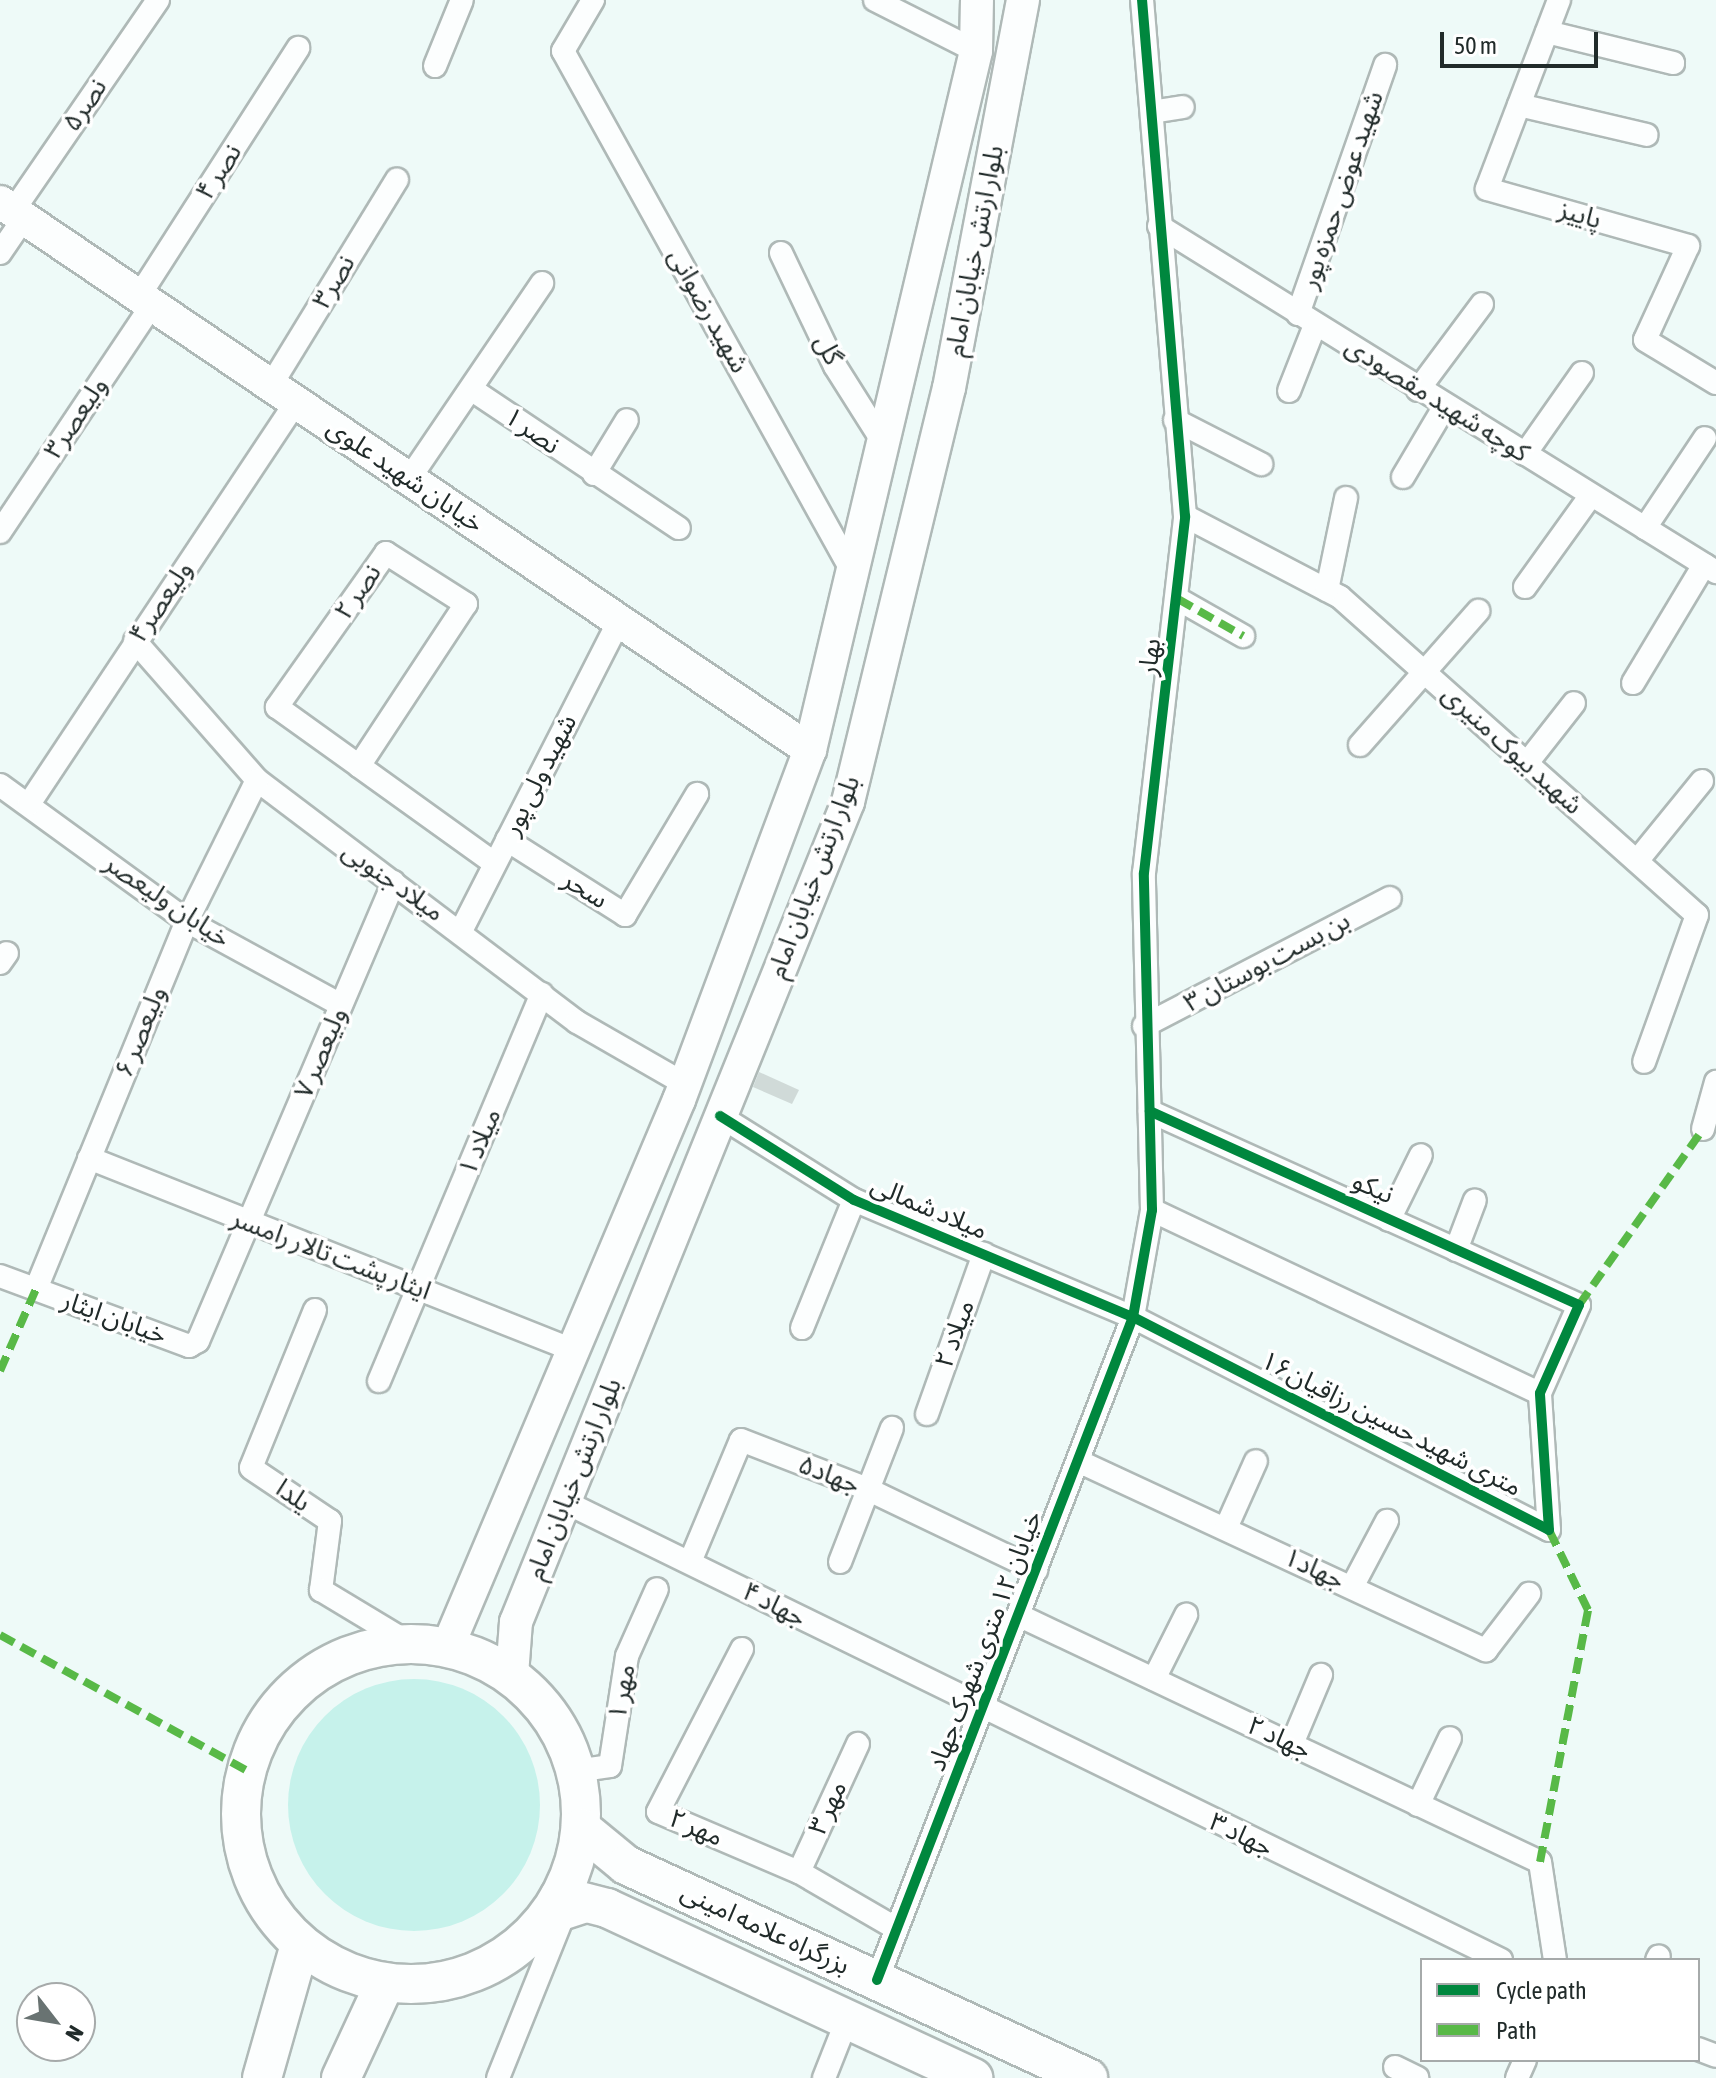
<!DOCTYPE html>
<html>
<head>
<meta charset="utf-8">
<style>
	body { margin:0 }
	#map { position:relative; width:1716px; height:2078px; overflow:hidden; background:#eefaf8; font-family:"Asap Condensed","Noto Sans Arabic",sans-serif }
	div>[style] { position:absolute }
	.green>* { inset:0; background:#c6f2eb }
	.round { border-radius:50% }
	.building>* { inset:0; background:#d0dad8 }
	.roads { filter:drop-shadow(2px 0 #afb9b7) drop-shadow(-2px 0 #afb9b7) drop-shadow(0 2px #afb9b7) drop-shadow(0 -2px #afb9b7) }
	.minor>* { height:22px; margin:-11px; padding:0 11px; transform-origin:11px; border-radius:11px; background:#fcfefe }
	.secondary>* { height:32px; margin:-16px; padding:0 16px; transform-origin:16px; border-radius:16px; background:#fcfefe }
	.trunk>* { height:38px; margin:-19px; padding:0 19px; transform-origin:19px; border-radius:19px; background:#fcfefe }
	.trunk>.ring { margin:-19px; padding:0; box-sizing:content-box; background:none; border:38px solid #fcfefe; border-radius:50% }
	.quiet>* { height:8px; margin-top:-4px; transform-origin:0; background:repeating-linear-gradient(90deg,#58b947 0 16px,transparent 0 24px) }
	.cycleway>* { height:10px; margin:-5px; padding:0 5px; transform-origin:5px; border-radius:5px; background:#00873e }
	span { translate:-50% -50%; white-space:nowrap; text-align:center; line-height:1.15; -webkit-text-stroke:7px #fff; paint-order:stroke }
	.street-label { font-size:26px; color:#212b2a }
	.legend { position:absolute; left:1420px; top:1958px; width:280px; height:104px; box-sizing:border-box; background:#fff; border:2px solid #a6aaaa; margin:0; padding:10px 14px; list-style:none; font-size:24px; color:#212b2a }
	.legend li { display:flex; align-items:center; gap:16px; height:40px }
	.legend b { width:40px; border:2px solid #a6aaaa }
	.north { position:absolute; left:16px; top:1982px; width:80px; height:80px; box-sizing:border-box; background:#fff; border:2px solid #a6aaaa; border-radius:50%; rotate:121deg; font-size:22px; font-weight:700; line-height:32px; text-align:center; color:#212b2a }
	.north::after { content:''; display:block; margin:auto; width:28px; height:36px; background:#697372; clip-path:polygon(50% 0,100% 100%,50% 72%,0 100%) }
	.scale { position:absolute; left:1440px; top:32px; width:158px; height:36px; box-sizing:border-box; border:4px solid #212b2a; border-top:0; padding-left:10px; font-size:24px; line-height:28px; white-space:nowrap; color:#212b2a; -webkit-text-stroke:6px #fff; paint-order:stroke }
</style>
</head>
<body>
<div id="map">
	<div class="green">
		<i class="round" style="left:288px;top:1679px;width:252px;height:252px"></i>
	</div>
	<div class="building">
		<i style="clip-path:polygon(759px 1072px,799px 1090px,792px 1104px,753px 1087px)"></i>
	</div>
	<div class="roads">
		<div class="minor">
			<i style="left:593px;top:0;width:59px;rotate:120.5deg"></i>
			<i style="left:563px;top:51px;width:595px;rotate:60.94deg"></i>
			<i style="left:875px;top:0;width:113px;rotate:26.8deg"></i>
			<i style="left:1559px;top:0;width:202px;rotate:110.9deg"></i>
			<i style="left:1487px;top:189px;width:209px;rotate:15.8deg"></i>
			<i style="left:1688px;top:246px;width:103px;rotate:114.6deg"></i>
			<i style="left:1645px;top:340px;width:83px;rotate:31.2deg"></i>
			<i style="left:1547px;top:32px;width:130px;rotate:13.8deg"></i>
			<i style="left:435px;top:66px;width:71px;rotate:-67.8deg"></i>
			<i style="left:1519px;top:105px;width:131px;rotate:13.2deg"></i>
			<i style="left:1152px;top:112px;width:31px;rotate:-9deg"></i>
			<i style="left:13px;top:211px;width:256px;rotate:-55.5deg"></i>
			<i style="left:1159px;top:226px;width:656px;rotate:31.85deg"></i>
			<i style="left:0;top:253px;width:42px;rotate:-55.6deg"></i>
			<i style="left:781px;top:253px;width:125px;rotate:64.5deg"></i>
			<i style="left:835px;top:366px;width:90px;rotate:57.7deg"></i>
			<i style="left:139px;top:296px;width:295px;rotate:-57.3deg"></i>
			<i style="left:1298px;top:314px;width:264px;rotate:-70.7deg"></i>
			<i style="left:271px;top:385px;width:241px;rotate:-58.5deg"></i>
			<i style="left:471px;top:389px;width:250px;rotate:33.8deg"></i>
			<i style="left:1418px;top:390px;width:107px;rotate:-53.3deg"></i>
			<i style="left:1289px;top:391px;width:71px;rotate:-68.5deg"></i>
			<i style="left:1175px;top:420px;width:97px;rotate:27.1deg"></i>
			<i style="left:1525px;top:454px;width:99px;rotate:-54.9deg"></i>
			<i style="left:594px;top:474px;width:63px;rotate:-58.6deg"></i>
			<i style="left:1403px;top:477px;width:82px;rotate:-59.4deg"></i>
			<i style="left:409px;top:479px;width:237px;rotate:-55.8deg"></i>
			<i style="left:1185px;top:516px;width:175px;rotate:27.6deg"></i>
			<i style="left:1340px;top:597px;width:478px;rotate:41.7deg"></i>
			<i style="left:1697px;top:915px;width:156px;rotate:109.8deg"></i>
			<i style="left:1645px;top:528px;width:108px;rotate:-56.3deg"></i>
			<i style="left:0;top:532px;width:273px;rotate:-56.2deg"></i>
			<i style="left:1525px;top:587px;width:113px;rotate:-54.3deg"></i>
			<i style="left:1327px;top:590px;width:94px;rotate:-78.3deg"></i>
			<i style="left:1178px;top:599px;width:75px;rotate:29.6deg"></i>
			<i style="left:135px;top:641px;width:185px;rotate:48.7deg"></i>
			<i style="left:257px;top:780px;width:401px;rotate:37.1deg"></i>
			<i style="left:577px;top:1022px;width:125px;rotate:29.9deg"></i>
			<i style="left:1633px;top:683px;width:138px;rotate:-59deg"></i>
			<i style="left:1360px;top:745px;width:179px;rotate:-48.6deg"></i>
			<i style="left:1527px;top:763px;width:76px;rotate:-51.9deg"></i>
			<i style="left:359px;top:766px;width:194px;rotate:-56.6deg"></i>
			<i style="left:466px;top:604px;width:95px;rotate:-147.5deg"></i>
			<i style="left:386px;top:553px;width:189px;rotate:125.3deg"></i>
			<i style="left:277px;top:707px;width:101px;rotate:35.7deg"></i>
			<i style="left:359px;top:766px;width:163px;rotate:35.7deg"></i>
			<i style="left:0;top:785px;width:231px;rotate:36deg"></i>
			<i style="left:187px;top:921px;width:175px;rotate:28.6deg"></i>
			<i style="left:29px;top:804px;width:483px;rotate:-56.4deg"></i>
			<i style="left:507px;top:840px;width:140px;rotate:32.4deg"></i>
			<i style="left:625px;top:915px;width:141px;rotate:-59.2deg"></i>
			<i style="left:1637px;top:861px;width:103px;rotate:-50.9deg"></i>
			<i style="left:462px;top:929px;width:346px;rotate:-63deg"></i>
			<i style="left:0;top:963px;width:12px;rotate:-55deg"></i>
			<i style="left:1144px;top:1026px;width:277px;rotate:-27.5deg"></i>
			<i style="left:720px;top:1116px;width:158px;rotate:32.1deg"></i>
			<i style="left:854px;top:1200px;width:303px;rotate:22.8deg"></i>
			<i style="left:1133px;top:1317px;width:467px;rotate:27.1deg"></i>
			<i style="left:1549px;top:1530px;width:137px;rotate:-93.8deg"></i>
			<i style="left:1540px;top:1393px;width:96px;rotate:-66.1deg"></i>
			<i style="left:1579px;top:1305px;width:471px;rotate:-155.7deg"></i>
			<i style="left:1703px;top:1129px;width:49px;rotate:-74.5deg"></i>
			<i style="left:89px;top:1158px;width:521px;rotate:21.64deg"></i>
			<i style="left:1152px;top:1210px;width:429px;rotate:25.3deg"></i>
			<i style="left:1389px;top:1220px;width:72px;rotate:-63.8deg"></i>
			<i style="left:1456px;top:1250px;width:53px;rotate:-69.2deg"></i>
			<i style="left:0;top:1276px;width:202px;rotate:20.3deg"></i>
			<i style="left:189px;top:1346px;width:10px;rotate:-29deg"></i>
			<i style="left:198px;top:1341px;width:499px;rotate:-66.9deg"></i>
			<i style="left:36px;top:1289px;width:398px;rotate:-67.7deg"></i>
			<i style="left:187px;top:921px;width:157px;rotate:-63.6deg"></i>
			<i style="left:315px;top:1310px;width:170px;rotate:112.1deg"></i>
			<i style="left:251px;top:1468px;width:95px;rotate:33.9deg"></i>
			<i style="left:330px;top:1521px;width:70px;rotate:97.4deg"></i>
			<i style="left:321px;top:1590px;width:106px;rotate:31.1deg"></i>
			<i style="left:802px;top:1328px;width:138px;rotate:-67.9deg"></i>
			<i style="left:379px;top:1381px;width:420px;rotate:-67.2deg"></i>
			<i style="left:927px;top:1414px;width:170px;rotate:-70.4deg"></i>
			<i style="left:1078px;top:1461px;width:450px;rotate:24.9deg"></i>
			<i style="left:1486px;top:1650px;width:71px;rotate:-52.5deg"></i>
			<i style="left:565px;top:1502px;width:1042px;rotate:26.07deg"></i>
			<i style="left:1226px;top:1528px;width:73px;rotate:-65.9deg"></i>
			<i style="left:690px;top:1562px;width:132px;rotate:-67.3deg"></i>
			<i style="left:741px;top:1440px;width:133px;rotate:21.2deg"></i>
			<i style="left:865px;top:1488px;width:190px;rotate:25.6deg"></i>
			<i style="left:840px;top:1562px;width:144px;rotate:-68.8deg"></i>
			<i style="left:1352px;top:1587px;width:75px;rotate:-62.1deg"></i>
			<i style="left:1018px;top:1615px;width:577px;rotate:25.32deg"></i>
			<i style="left:1540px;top:1862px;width:99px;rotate:81.3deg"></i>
			<i style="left:742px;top:1649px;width:183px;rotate:117.3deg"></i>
			<i style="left:658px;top:1812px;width:153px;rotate:23.1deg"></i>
			<i style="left:799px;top:1872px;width:113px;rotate:30.2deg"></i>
			<i style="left:1154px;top:1679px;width:72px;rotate:-63.4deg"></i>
			<i style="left:1292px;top:1744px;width:75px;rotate:-67.2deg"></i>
			<i style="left:575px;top:1771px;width:35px;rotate:-8deg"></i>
			<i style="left:610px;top:1766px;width:111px;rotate:-81.2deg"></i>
			<i style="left:627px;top:1656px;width:73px;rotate:-65.9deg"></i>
			<i style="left:1418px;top:1805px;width:74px;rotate:-64.5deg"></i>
			<i style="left:799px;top:1872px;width:141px;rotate:-65.3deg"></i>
			<i style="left:1657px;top:1960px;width:4px;rotate:-63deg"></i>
			<i style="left:877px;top:1980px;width:711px;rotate:-68.89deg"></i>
			<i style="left:1133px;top:1317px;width:109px;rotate:-79.9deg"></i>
			<i style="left:1152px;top:1210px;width:337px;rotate:-91.4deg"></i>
			<i style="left:1144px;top:873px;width:359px;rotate:-83.4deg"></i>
			<i style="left:1185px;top:516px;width:518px;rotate:-94.76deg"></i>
			<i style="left:1698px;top:2049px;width:19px;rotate:21deg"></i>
			<i style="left:1395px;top:2067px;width:25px;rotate:26deg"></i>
			<i style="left:498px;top:2078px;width:171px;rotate:-68.1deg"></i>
			<i style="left:562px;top:1919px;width:33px;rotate:-18deg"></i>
			<i style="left:824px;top:2078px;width:62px;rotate:-68.4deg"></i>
			<i style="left:1517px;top:2078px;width:20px;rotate:-66deg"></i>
		</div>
		<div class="secondary">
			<i style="left:0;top:202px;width:978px;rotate:34.08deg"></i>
			<i style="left:448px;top:1646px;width:593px;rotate:-67.07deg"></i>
			<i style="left:679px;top:1100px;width:374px;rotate:-69.5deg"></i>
			<i style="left:810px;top:750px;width:718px;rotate:-76.64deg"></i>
			<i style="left:976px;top:51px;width:51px;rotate:-88.9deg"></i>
			<i style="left:512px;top:1675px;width:53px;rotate:-85.7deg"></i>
			<i style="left:516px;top:1622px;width:885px;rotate:-67.96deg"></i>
			<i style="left:848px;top:802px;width:426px;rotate:-76.3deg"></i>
			<i style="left:949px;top:388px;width:395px;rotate:-79.2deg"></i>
		</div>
		<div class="trunk">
			<i class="ring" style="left:241px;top:1644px;width:302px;height:302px"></i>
			<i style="left:581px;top:1828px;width:58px;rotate:39.4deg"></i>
			<i style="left:626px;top:1865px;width:509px;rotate:24.75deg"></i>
			<i style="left:560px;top:1896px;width:49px;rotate:14.3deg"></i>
			<i style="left:607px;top:1908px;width:404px;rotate:24.9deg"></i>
			<i style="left:262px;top:2078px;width:138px;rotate:-74.1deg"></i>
			<i style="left:341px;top:2078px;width:105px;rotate:-65.1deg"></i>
		</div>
	</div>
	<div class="quiet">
		<i style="left:1178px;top:599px;width:75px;rotate:29.6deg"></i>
		<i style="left:1579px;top:1305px;width:215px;rotate:-54.8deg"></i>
		<i style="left:0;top:1371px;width:90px;rotate:-66.3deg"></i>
		<i style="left:0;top:1635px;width:282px;rotate:28.8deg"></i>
		<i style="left:1540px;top:1862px;width:257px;rotate:-79.2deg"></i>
		<i style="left:1588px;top:1610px;width:89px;rotate:-116deg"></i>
	</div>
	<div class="cycleway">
		<i style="left:720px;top:1116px;width:158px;rotate:32.1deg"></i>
		<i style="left:854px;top:1200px;width:303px;rotate:22.8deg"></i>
		<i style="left:1133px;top:1317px;width:467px;rotate:27.1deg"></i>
		<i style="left:1549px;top:1530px;width:137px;rotate:-93.8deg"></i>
		<i style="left:1540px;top:1393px;width:96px;rotate:-66.1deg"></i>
		<i style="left:1579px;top:1305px;width:471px;rotate:-155.7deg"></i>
		<i style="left:877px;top:1980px;width:711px;rotate:-68.89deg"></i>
		<i style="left:1133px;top:1317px;width:109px;rotate:-79.9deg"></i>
		<i style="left:1152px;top:1210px;width:337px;rotate:-91.4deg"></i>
		<i style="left:1144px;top:873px;width:359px;rotate:-83.4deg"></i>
		<i style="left:1185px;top:516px;width:518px;rotate:-94.76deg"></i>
	</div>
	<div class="street-label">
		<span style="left:85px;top:105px;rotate:-56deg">نصر۵</span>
		<span style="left:219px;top:172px;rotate:-57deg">نصر ۴</span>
		<span style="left:1342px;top:190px;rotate:-71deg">شهید عوض حمزه پور</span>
		<span style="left:1580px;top:215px;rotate:16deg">پاییز</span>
		<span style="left:975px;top:251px;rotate:-79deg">بلوار ارتش خیابان امام</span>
		<span style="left:334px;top:282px;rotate:-59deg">نصر۳</span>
		<span style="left:708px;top:311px;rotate:61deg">شهید رضوانی</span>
		<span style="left:828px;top:350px;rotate:63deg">گل</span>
		<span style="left:1437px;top:400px;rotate:32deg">کوچه شهید مقصودی</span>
		<span style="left:76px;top:418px;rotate:-56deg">ولیعصر۳</span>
		<span style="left:532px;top:431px;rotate:35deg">نصر ۱</span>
		<span style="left:405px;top:476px;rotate:34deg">خیابان شهید علوی</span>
		<span style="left:358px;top:592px;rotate:-55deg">نصر ۲</span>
		<span style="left:161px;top:602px;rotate:-56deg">ولیعصر۴</span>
		<span style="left:1150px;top:657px;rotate:-83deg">بهار</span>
		<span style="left:1512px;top:750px;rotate:42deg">شهید بیوک منیری</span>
		<span style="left:540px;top:775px;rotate:-63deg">شهید ولی پور</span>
		<span style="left:814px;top:877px;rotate:-69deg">بلوار ارتش خیابان امام</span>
		<span style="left:393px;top:882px;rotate:35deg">میلاد جنوبی</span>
		<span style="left:585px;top:890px;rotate:32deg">سحر</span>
		<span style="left:167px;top:901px;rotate:34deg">خیابان ولیعصر</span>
		<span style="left:1267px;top:962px;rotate:-28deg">بن بست بوستان ۳</span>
		<span style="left:141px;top:1032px;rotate:-68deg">ولیعصر ۶</span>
		<span style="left:321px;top:1053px;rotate:-67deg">ولیعصر ۷</span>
		<span style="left:480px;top:1142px;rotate:-67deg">میلاد ۱</span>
		<span style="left:1373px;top:1188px;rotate:24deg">نیکو</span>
		<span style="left:929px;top:1208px;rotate:23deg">میلاد شمالی</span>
		<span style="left:331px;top:1255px;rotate:21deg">ایثار پشت تالار رامسر</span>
		<span style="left:114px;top:1318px;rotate:20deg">خیابان ایثار</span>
		<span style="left:955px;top:1334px;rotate:-70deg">میلاد ۲</span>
		<span style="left:1391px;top:1424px;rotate:27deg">۱۶متری شهید حسین رزاقیان</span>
		<span style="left:829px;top:1475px;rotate:21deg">جهاد۵</span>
		<span style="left:574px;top:1479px;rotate:-68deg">بلوار ارتش خیابان امام</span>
		<span style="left:293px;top:1496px;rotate:34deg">یلدا</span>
		<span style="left:1314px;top:1569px;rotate:25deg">جهاد۱</span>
		<span style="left:774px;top:1605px;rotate:27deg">جهاد ۴</span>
		<span style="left:985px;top:1641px;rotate:-69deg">خیابان ۱۲ متری شهرک جهاد</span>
		<span style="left:622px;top:1692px;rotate:-80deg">مهر ۱</span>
		<span style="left:1279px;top:1738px;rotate:25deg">جهاد ۲</span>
		<span style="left:828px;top:1808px;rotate:-65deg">مهر ۳</span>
		<span style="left:696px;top:1828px;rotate:23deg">مهر ۲</span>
		<span style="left:1241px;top:1835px;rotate:26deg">جهاد ۳</span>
		<span style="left:765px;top:1929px;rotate:25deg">بزرگراه علامه امینی</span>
	</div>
	<ul class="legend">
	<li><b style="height:10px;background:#00873e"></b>Cycle path</li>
	<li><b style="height:10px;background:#58b947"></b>Path</li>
	</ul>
	<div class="north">N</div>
	<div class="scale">50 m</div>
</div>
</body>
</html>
